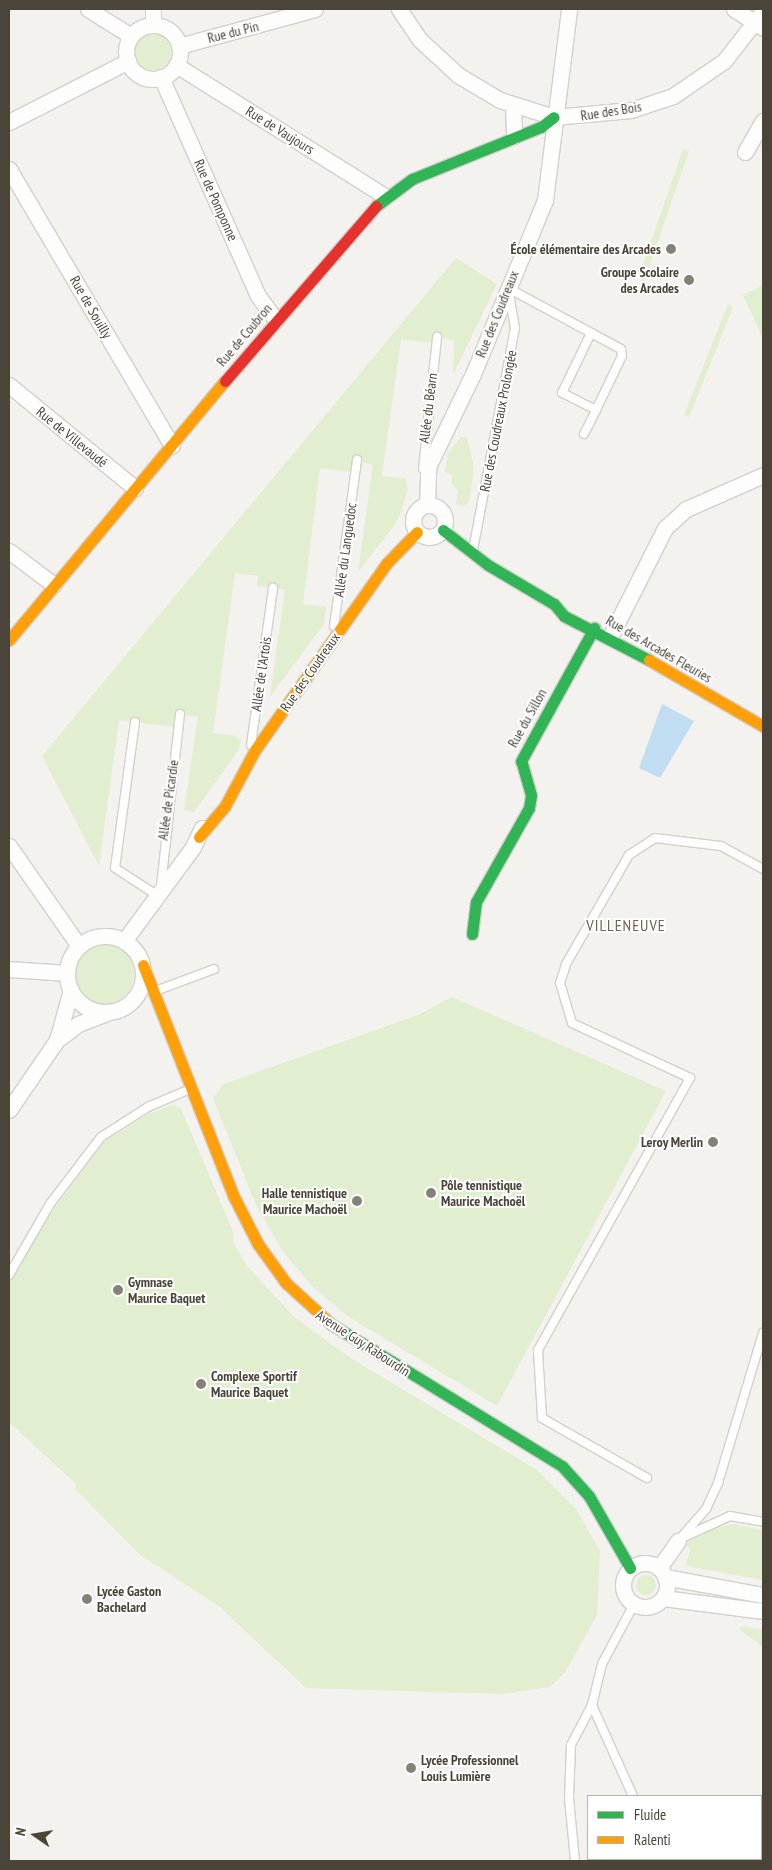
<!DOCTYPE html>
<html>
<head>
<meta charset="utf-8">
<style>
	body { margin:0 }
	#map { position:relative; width:772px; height:1870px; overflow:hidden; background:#f4f2ee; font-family:"PT Sans Narrow",sans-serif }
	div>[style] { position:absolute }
	.green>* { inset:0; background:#e1eecf }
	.round { border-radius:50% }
	.water>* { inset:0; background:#c0ddf1 }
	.roads { filter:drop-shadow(1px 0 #d2d0cb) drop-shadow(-1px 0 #d2d0cb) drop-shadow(0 1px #d2d0cb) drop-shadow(0 -1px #d2d0cb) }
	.lane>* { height:8px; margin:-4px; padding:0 4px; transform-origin:4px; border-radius:4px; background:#fdfdfc }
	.street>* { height:15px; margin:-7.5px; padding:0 7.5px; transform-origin:7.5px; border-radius:7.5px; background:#fdfdfc }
	.street>.ring { margin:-7.5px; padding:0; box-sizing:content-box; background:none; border:15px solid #fdfdfc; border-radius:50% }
	.fast>* { height:11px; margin:-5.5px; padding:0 5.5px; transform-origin:5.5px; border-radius:5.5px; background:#30b455 }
	.slow>* { height:11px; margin:-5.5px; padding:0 5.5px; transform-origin:5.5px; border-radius:5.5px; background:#ff9f0a }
	.jam>* { height:11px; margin:-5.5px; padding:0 5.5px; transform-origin:5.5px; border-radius:5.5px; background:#e5322d }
	.dots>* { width:14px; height:14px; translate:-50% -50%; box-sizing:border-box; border:2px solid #fff; border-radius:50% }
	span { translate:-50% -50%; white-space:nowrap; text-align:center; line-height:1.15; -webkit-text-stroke:4px #fff; paint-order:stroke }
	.street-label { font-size:14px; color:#4b4439 }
	.poi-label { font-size:14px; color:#4b4439; font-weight:700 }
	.right { translate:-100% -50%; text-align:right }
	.left { translate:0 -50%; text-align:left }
	.quarter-label { font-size:16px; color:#6e6250; letter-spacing:1px }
	.frame { position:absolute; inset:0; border:10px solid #4b4439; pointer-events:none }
	.legend { position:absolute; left:587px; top:1795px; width:175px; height:65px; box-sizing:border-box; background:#fff; border:1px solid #b7b4b0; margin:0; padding:6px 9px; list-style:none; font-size:15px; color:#4b4439 }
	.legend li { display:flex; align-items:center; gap:10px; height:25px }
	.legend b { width:25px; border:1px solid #b7b4b0 }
	.north { position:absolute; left:10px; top:1810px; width:50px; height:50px; -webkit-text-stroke:4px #fff; paint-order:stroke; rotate:283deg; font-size:14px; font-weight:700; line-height:20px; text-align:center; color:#4b4439 }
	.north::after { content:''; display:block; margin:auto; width:18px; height:22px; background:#4b4439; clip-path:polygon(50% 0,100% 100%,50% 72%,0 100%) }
</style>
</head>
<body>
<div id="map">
	<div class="green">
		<i class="round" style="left:135px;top:34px;width:36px;height:36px"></i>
		<i style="clip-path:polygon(683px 149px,689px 151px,646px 276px,640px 274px)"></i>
		<i style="clip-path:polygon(456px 258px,497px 284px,453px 375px,454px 340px,433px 337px,432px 343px,401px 339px,382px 476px,406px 479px,408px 490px,397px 522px,358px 572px,373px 465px,354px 460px,351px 472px,320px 468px,303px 604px,326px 607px,324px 624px,270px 697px,285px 590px,257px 586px,258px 576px,235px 573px,213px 733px,236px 736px,241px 741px,238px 751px,194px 812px,184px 810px,198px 717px,176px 714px,174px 727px,119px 720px,99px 866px,42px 756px)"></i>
		<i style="clip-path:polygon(763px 285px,763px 339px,743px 295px)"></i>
		<i style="clip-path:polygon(728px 304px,733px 307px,689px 417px,684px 415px)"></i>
		<i style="clip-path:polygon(461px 437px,467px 438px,474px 467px,469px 502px,464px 506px,456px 504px,458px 490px,451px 483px,452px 475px,445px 472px,447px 454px)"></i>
		<i class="round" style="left:74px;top:944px;width:60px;height:60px"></i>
		<i style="clip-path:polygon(452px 997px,666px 1091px,497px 1406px,349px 1317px,313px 1287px,282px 1250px,256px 1205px,213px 1098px,224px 1084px,418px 1015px)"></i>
		<i style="clip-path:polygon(173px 1105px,181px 1109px,234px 1234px,233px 1242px,247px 1266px,294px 1317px,352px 1359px,537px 1470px,576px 1509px,600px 1551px,597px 1615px,566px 1671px,550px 1687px,502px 1694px,306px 1688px,221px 1608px,139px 1554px,75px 1489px,76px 1484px,9px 1422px,9px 1283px,43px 1224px,104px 1142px,148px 1114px)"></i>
		<i style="clip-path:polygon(734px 1524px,763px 1530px,763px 1580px,686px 1566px,690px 1549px,685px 1545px,691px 1540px,713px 1528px)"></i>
		<i class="round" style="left:636px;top:1575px;width:20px;height:20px"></i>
		<i style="clip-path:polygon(742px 1626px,763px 1630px,763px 1647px,739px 1629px)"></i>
	</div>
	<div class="water">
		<i style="clip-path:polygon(662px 704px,694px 721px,660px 778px,639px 768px)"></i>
	</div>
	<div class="roads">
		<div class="lane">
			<i style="left:508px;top:288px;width:128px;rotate:28.4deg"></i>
			<i style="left:621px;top:349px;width:7px;rotate:82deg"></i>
			<i style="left:622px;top:356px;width:60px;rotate:115.7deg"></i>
			<i style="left:596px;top:410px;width:38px;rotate:-153deg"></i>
			<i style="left:562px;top:393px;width:67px;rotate:-64.2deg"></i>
			<i style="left:584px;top:434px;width:27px;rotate:-63deg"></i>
			<i style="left:423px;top:469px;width:133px;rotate:-83.9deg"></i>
			<i style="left:473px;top:550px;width:226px;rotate:-79.3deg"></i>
			<i style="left:515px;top:328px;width:36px;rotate:-100deg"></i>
			<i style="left:334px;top:626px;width:168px;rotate:-82.1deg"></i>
			<i style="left:135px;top:722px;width:147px;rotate:97.8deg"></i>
			<i style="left:115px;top:868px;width:48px;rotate:33deg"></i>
			<i style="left:251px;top:745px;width:159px;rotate:-82deg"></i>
			<i style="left:161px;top:886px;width:173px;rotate:-83.7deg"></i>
			<i style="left:155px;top:991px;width:63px;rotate:-20.4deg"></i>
			<i style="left:9px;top:1275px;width:82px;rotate:-60deg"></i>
			<i style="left:50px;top:1204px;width:84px;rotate:-52.7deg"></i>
			<i style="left:101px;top:1137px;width:56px;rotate:-32.6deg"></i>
			<i style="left:148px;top:1107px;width:46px;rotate:-23.2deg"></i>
			<i style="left:647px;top:1478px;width:121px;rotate:-150.3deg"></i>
			<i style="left:542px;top:1418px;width:68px;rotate:-93.4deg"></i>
			<i style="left:538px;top:1350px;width:312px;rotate:-60.8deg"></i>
			<i style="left:690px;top:1078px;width:130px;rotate:-155deg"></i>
			<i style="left:572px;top:1023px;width:42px;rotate:-106.7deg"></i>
			<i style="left:560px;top:983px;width:20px;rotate:-72deg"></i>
			<i style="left:566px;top:964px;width:126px;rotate:-60deg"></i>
			<i style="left:629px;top:855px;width:31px;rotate:-33deg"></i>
			<i style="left:655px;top:838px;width:66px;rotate:6.9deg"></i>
			<i style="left:721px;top:846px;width:48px;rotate:28.7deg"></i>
			<i style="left:686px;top:1536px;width:48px;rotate:-24.4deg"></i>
			<i style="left:730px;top:1516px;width:34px;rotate:10deg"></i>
			<i style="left:678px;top:1541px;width:43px;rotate:-48.8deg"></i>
			<i style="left:706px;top:1509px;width:29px;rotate:-65deg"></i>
			<i style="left:718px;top:1483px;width:157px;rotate:-73.3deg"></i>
			<i style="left:633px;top:1796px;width:100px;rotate:-114.3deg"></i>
			<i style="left:592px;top:1705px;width:42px;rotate:-76.3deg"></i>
			<i style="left:602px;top:1664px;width:68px;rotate:-61.9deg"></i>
			<i style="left:664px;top:1859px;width:2px;rotate:63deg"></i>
			<i style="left:575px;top:1861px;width:63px;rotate:-95.4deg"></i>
			<i style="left:569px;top:1798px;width:53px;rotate:-87.8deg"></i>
			<i style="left:571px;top:1745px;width:45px;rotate:-62.3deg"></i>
		</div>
		<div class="street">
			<i style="left:88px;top:9px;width:51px;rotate:32.1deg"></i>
			<i style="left:153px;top:9px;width:16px;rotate:90deg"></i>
			<i style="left:399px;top:9px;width:37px;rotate:56deg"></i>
			<i style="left:420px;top:40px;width:52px;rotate:42.6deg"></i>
			<i style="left:458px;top:75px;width:49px;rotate:30.8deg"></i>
			<i style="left:500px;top:100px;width:57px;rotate:17.5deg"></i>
			<i style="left:554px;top:117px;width:77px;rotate:-5.2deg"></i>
			<i style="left:631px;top:110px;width:44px;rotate:-18.4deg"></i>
			<i style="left:673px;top:96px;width:62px;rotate:-34.5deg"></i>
			<i style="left:724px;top:61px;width:63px;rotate:-52deg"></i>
			<i style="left:734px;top:9px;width:35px;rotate:33deg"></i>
			<i class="ring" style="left:126px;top:25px;width:39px;height:39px"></i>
			<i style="left:179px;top:46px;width:141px;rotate:-15.2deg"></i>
			<i style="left:176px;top:65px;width:247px;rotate:32.1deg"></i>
			<i style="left:161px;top:77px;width:240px;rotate:66.1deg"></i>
			<i style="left:258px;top:296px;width:30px;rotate:53deg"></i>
			<i style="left:513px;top:105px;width:31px;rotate:88deg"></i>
			<i style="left:9px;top:122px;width:134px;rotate:-27.1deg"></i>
			<i style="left:745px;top:152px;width:36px;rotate:-60deg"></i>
			<i style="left:9px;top:169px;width:321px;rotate:59.5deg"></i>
			<i style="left:9px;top:385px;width:163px;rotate:39.3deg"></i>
			<i class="ring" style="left:413px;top:505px;width:17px;height:17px"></i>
			<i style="left:427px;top:505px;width:38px;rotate:-88deg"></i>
			<i style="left:428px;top:467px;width:103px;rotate:-64.2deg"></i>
			<i style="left:473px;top:374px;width:188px;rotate:-67.5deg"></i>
			<i style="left:545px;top:200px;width:193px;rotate:-82.8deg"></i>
			<i style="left:9px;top:551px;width:56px;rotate:37.1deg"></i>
			<i style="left:610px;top:637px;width:122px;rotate:-63.2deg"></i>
			<i style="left:665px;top:528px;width:28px;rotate:-42deg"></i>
			<i style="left:686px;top:509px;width:84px;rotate:-23.8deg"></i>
			<i style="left:9px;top:846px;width:122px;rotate:55deg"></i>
			<i class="ring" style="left:67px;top:936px;width:61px;height:61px"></i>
			<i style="left:124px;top:941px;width:117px;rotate:-53.7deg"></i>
			<i style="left:193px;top:847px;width:21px;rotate:-65deg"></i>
			<i style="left:9px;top:969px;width:58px;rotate:3.9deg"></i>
			<i style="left:57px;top:1040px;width:26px;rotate:-37deg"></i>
			<i style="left:78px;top:1024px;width:30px;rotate:-21deg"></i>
			<i style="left:9px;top:1110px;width:85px;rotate:-55.6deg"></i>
			<i style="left:57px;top:1040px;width:52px;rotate:-74.4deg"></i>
			<i class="ring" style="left:623px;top:1563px;width:29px;height:29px"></i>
			<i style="left:659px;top:1568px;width:33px;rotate:-55deg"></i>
			<i style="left:665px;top:1577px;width:100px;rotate:10.4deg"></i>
			<i style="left:663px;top:1598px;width:101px;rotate:7.4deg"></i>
		</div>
		<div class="fast">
			<i style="left:376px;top:206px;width:45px;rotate:-36.9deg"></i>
			<i style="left:412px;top:179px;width:139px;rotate:-22deg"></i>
			<i style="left:541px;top:127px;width:16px;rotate:-38deg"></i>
			<i style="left:443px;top:530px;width:57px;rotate:37.9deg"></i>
			<i style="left:488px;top:565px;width:77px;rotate:30.6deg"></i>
			<i style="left:554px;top:604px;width:16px;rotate:50deg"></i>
			<i style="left:564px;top:616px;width:96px;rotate:27.4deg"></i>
			<i style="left:472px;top:934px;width:32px;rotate:-83deg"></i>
			<i style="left:476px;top:902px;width:108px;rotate:-60.6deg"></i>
			<i style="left:529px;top:808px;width:13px;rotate:-81deg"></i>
			<i style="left:531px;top:795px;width:35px;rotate:-106deg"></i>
			<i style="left:521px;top:761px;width:152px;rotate:-61.2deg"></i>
			<i style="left:331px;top:1324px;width:271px;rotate:31.6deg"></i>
			<i style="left:562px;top:1466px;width:40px;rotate:48deg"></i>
			<i style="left:589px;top:1496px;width:83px;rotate:60.3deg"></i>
		</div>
		<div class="slow">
			<i style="left:9px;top:640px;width:337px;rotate:-50.2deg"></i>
			<i style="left:649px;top:660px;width:132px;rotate:30.1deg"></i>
			<i style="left:199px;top:837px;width:40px;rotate:-50deg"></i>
			<i style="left:225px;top:806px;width:64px;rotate:-61.8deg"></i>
			<i style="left:255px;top:750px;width:229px;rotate:-54.8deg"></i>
			<i style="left:387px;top:563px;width:43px;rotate:-45.9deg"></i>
			<i style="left:143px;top:965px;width:247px;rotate:68.6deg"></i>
			<i style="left:233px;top:1195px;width:55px;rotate:63deg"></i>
			<i style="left:258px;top:1244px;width:48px;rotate:54.3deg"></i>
			<i style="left:286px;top:1283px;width:61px;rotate:42.3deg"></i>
		</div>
		<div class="jam">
			<i style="left:225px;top:381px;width:231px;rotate:-49.2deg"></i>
		</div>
	</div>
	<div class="dots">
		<i style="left:671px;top:249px;background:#868178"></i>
		<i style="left:689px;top:280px;background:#868178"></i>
		<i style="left:713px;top:1142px;background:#868178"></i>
		<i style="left:431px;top:1193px;background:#868178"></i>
		<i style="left:357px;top:1201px;background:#868178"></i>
		<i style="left:118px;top:1290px;background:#868178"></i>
		<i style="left:201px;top:1384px;background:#868178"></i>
		<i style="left:87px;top:1599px;background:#868178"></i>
		<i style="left:411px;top:1768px;background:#868178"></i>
	</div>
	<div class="street-label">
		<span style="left:233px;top:32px;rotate:-14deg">Rue du Pin</span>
		<span style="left:611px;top:111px;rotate:-9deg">Rue des Bois</span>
		<span style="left:280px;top:130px;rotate:32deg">Rue de Vaujours</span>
		<span style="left:216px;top:200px;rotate:66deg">Rue de Pomponne</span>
		<span style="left:91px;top:307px;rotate:60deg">Rue de Souilly</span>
		<span style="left:497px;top:314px;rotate:-68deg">Rue des Coudreaux</span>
		<span style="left:244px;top:335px;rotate:-50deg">Rue de Coubron</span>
		<span style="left:428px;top:408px;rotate:-83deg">Allée du Béarn</span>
		<span style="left:498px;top:421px;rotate:-79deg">Rue des Coudreaux Prolongée</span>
		<span style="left:72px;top:437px;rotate:39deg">Rue de Villevaudé</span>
		<span style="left:345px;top:550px;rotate:-82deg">Allée du Languedoc</span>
		<span style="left:659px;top:649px;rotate:30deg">Rue des Arcades Fleuries</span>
		<span style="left:310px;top:672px;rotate:-55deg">Rue des Coudreaux</span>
		<span style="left:261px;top:674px;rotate:-82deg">Allée de l'Artois</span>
		<span style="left:527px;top:718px;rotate:-61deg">Rue du Sillon</span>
		<span style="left:168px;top:800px;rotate:-82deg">Allée de Picardie</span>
		<span style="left:363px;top:1343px;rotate:33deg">Avenue Guy Rabourdin</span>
	</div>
	<div class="poi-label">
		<span class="right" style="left:661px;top:249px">École élémentaire des Arcades</span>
		<span class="right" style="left:679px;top:280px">Groupe Scolaire<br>des Arcades</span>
		<span class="right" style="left:703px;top:1142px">Leroy Merlin</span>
		<span class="left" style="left:441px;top:1193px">Pôle tennistique<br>Maurice Machoël</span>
		<span class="right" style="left:347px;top:1201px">Halle tennistique<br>Maurice Machoël</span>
		<span class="left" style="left:128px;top:1290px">Gymnase<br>Maurice Baquet</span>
		<span class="left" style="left:211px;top:1384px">Complexe Sportif<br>Maurice Baquet</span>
		<span class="left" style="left:97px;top:1599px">Lycée Gaston<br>Bachelard</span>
		<span class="left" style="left:421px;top:1768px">Lycée Professionnel<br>Louis Lumière</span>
	</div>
	<div class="quarter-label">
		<span style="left:626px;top:925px">VILLENEUVE</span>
	</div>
	<div class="frame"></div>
	<ul class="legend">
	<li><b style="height:6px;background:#30b455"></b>Fluide</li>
	<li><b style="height:6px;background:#ff9f0a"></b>Ralenti</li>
	</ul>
	<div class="north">N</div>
</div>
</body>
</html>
